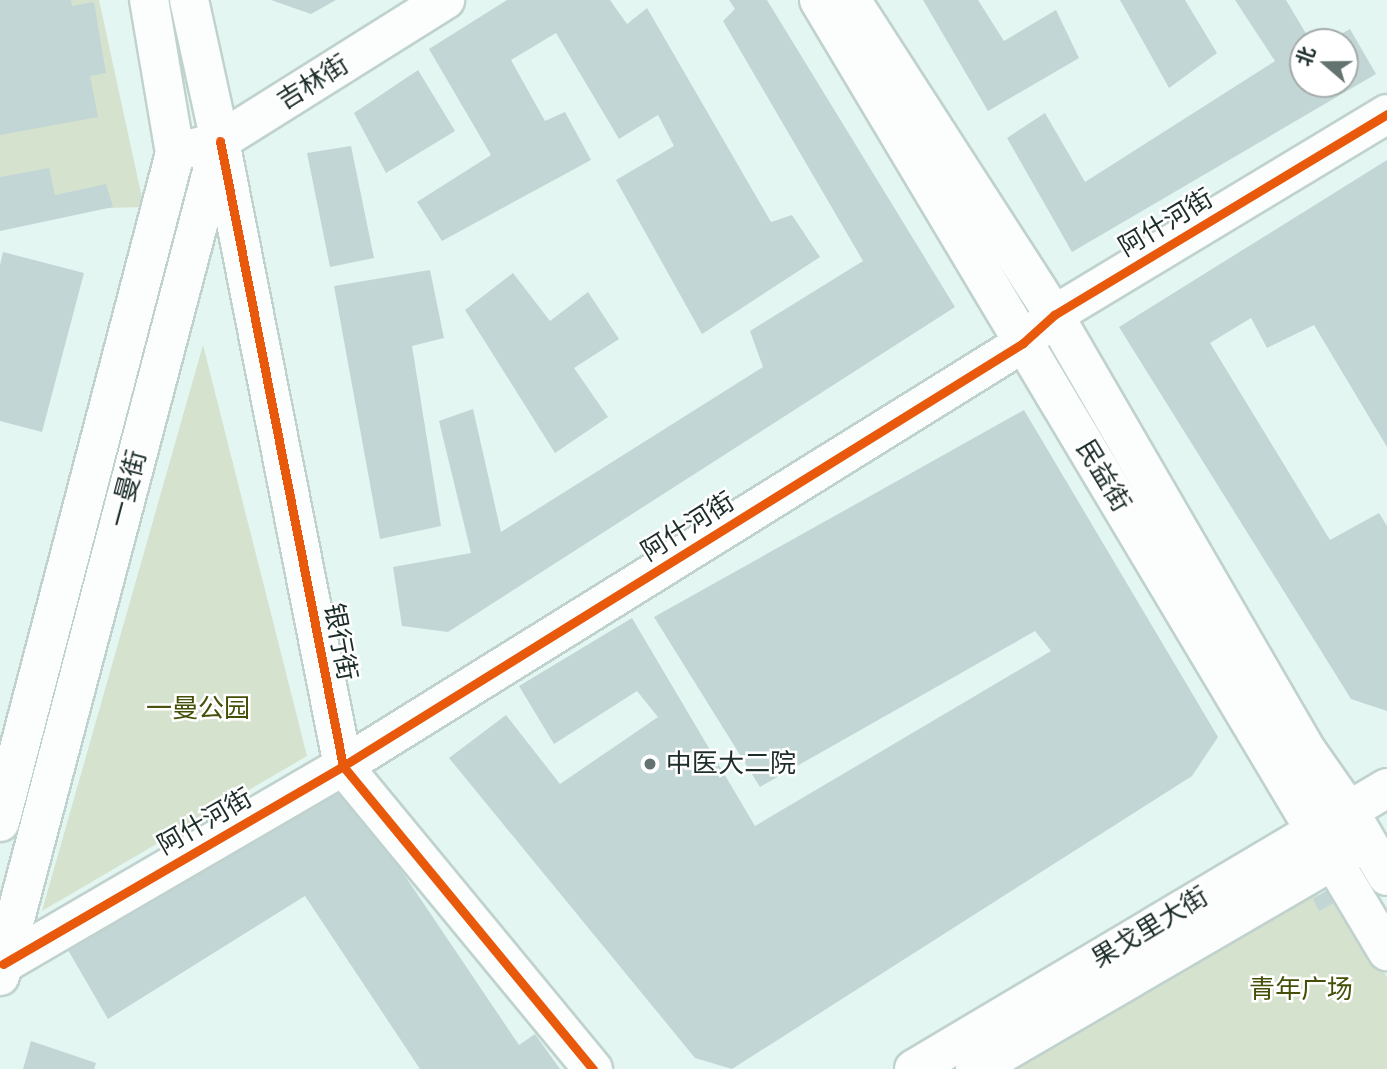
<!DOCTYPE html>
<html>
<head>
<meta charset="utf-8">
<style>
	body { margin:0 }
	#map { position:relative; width:1387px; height:1069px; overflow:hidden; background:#e3f6f2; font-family:Jost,"Noto Sans SC",sans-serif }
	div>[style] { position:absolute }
	.green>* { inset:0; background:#d5e2ce }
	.building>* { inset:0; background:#c3d6d6 }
	.roads { filter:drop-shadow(2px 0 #c0d2ce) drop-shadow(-2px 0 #c0d2ce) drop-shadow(0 2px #c0d2ce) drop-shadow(0 -2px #c0d2ce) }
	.secondary>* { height:38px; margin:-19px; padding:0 19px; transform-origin:19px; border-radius:19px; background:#fbfefd }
	.primary>* { height:38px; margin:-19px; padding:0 19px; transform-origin:19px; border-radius:19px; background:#fbfefd }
	.cycleway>* { height:9px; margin:-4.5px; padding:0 4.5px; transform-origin:4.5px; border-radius:4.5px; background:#e8590c }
	.dots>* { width:19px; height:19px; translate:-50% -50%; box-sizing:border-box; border:4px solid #fff; border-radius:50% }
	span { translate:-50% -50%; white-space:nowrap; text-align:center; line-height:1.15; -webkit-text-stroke:5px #fff; paint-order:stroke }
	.street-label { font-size:26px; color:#1c2d2a }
	.park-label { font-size:26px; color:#454f08 }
	.poi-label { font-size:26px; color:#1c2d2a }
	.left { translate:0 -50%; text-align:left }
	.north { position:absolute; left:1289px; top:28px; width:70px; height:70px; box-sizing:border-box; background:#fff; border:2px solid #a4abaa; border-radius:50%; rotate:290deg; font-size:19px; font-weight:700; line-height:28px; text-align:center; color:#1c2d2a }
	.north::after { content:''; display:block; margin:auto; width:24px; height:32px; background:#627370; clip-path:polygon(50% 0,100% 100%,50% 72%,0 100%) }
</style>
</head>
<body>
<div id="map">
	<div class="green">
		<i style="clip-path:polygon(0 0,99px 0,144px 207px,0 211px)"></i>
		<i style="clip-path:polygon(203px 345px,307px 756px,42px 911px)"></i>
		<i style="clip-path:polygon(1337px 894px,1387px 977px,1387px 1069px,1008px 1069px,1310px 895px)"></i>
	</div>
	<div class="building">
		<i style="clip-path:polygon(0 0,71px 0,72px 6px,94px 2px,106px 73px,90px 76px,98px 117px,0 135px)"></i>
		<i style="clip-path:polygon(271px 0,336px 0,311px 14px)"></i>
		<i style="clip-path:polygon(507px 0,610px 0,627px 24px,647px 8px,771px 222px,792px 215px,820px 257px,702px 334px,616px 180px,674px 146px,658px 115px,619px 139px,556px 33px,511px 60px,545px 121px,565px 112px,591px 160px,442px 241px,417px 202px,491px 155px,429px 49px)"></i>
		<i style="clip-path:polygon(729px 0,767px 0,955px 307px,448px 632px,402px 626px,393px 567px,471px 553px,439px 421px,473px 409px,501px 532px,763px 367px,750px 331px,863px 261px,723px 21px,735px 9px)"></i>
		<i style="clip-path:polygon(923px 0,978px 0,1004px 41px,1056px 10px,1079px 58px,988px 111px)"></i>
		<i style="clip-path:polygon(1120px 0,1185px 0,1217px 53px,1169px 88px)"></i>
		<i style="clip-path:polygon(1235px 0,1286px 0,1311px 42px,1303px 42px,1303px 84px,1345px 84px,1345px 42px,1327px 42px,1350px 29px,1376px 74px,1072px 252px,1007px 138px,1045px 113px,1085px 182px,1275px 61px)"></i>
		<i style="clip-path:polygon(418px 70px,455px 131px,386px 173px,354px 113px)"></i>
		<i style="clip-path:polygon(351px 146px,374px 258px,330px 267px,307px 153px)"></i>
		<i style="clip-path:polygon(1387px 160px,1387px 447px,1314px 325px,1267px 348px,1251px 318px,1210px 343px,1330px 540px,1379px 513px,1387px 526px,1387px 711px,1351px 699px,1119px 327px)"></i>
		<i style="clip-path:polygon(49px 168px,55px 195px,106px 184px,113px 207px,0 231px,0 177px)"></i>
		<i style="clip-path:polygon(3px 252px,84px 273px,42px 432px,0 421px,0 265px)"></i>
		<i style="clip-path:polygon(430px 270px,444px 338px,412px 346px,441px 526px,380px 539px,334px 286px)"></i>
		<i style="clip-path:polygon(513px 273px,550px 321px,588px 292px,619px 339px,574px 368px,608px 417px,555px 453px,465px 310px)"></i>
		<i style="clip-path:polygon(1024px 410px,1218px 737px,1192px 776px,732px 1069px,695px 1058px,449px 758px,506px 715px,560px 784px,658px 717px,637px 691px,554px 744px,519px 686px,632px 618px,755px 826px,1051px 651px,1035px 631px,760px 787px,654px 617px)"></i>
		<i style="clip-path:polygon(341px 781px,519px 1045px,535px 1034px,560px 1069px,420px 1069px,305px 896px,108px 1019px,68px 950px)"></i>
		<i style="clip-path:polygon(1327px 890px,1334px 903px,1319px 911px,1313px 899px)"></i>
		<i style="clip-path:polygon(31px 1041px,96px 1063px,94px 1069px,23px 1069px)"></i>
	</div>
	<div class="roads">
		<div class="secondary">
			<i style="left:819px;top:0;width:1108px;rotate:59.15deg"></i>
			<i style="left:851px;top:0;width:375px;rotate:57.2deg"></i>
			<i style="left:1054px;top:315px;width:499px;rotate:59.9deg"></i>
			<i style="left:1304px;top:747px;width:78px;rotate:54.9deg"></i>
			<i style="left:1349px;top:811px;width:75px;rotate:59.7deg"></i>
			<i style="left:220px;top:141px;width:637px;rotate:78.87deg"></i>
			<i style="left:343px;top:766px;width:393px;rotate:50.5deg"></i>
			<i style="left:194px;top:148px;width:27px;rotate:-15deg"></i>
			<i style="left:220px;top:141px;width:266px;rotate:-32.1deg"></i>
			<i style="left:3px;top:964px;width:393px;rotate:-30.2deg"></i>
			<i style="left:343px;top:766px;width:801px;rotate:-31.88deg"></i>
			<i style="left:1023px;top:343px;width:42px;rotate:-42.1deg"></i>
			<i style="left:1054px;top:315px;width:389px;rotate:-31.1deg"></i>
			<i style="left:914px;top:1069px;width:550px;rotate:-30.71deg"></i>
			<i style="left:975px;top:1069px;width:439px;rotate:-30.2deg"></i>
		</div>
		<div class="primary">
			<i style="left:0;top:822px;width:692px;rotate:-75.34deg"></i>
			<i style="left:175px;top:153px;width:155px;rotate:-99.6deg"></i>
			<i style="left:0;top:976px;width:863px;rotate:-75.24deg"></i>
			<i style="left:220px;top:141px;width:144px;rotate:-102.4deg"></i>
		</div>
	</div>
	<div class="cycleway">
		<i style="left:220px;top:141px;width:637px;rotate:78.87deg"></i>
		<i style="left:343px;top:766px;width:393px;rotate:50.5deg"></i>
		<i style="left:3px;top:964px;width:393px;rotate:-30.2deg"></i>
		<i style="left:343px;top:766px;width:801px;rotate:-31.88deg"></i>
		<i style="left:1023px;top:343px;width:42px;rotate:-42.1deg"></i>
		<i style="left:1054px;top:315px;width:389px;rotate:-31.1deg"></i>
	</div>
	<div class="dots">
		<i style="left:650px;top:764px;background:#627370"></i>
	</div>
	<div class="street-label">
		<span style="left:313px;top:83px;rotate:-32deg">吉林街</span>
		<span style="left:1166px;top:223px;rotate:-31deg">阿什河街</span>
		<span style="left:1103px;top:476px;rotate:59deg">民益街</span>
		<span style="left:128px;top:489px;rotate:-75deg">一曼街</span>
		<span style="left:688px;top:527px;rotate:-32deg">阿什河街</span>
		<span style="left:340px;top:642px;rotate:79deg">银行街</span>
		<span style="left:205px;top:822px;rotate:-30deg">阿什河街</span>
		<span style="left:1150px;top:928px;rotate:-31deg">果戈里大街</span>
	</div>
	<div class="park-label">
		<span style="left:198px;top:709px">一曼公园</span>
		<span style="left:1301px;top:990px">青年广场</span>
	</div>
	<div class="poi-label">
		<span class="left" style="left:666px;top:764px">中医大二院</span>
	</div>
	<div class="north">北</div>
</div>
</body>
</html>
